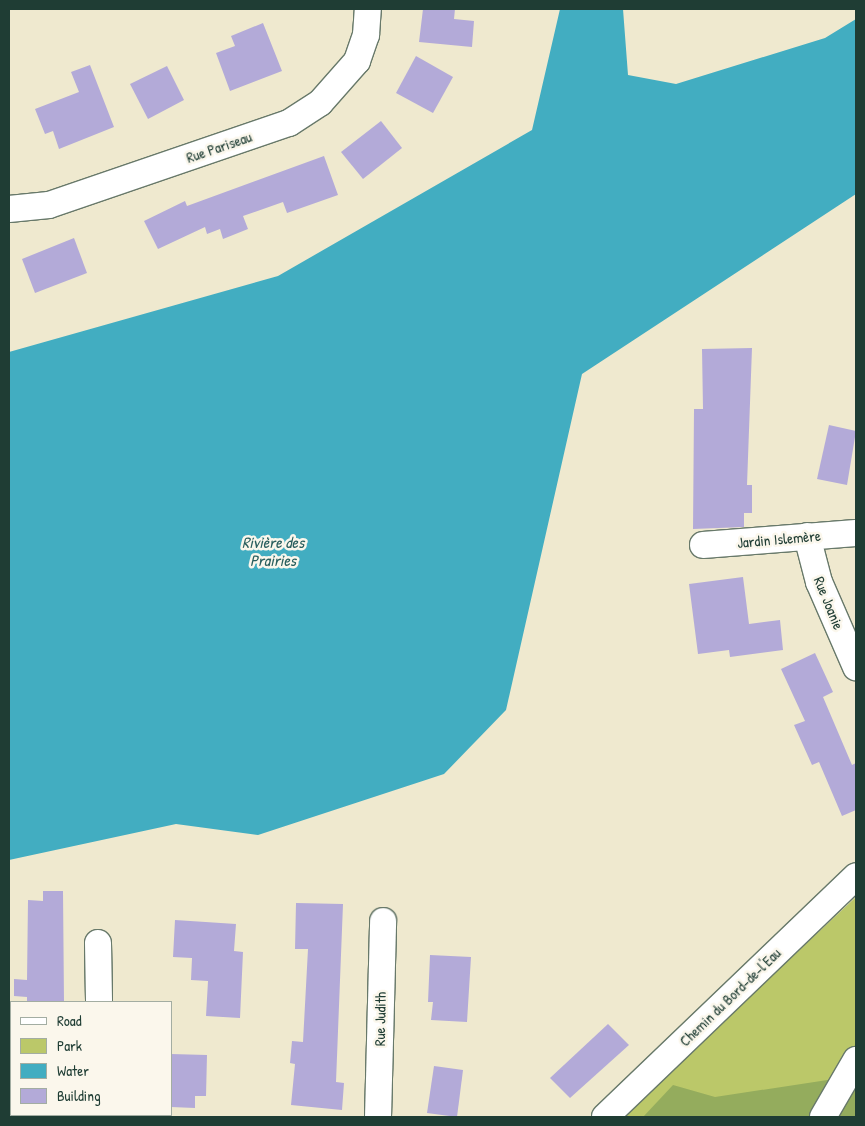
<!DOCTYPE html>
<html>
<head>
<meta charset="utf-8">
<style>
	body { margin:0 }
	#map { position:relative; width:865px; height:1126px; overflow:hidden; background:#efe9cf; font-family:"Patrick Hand",sans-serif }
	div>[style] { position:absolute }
	.green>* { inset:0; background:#bbc869 }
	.forest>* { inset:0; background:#94ac5d }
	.water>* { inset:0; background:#42adc1 }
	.building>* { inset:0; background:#b3aad8 }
	.roads { filter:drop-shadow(1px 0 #68796a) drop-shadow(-1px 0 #68796a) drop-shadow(0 1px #68796a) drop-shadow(0 -1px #68796a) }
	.minor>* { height:26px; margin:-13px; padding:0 13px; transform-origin:13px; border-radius:13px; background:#fff }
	span { translate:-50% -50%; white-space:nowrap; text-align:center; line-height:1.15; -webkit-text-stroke:5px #fbf7ec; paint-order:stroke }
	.street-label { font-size:15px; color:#1f3d34 }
	.water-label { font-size:16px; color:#2a5f5e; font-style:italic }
	.frame { position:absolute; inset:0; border:10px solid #1f3d34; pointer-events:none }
	.legend { position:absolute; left:10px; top:1001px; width:162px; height:115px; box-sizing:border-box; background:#fbf7ec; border:1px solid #a3ada2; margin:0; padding:6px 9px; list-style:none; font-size:15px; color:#1f3d34 }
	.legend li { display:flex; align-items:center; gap:10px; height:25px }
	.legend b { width:25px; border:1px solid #a3ada2 }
</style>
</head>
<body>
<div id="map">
	<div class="green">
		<i style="clip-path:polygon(856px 897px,856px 1117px,620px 1117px)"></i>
	</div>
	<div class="forest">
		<i style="clip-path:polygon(856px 1065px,856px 1117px,643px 1117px,673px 1085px,715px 1097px,834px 1079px)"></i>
	</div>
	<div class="water">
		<i style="clip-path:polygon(560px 9px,623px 9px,628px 75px,676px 84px,825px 38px,856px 19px,856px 194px,582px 374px,506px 710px,444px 774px,258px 835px,176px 824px,9px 860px,9px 352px,278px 276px,532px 130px)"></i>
	</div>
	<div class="building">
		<i style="clip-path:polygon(423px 9px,455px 9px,454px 19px,474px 21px,472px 47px,419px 42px)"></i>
		<i style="clip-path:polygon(263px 23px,282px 71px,230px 91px,216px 53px,235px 46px,231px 36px)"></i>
		<i style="clip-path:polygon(416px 56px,453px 77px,433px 113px,396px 93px)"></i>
		<i style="clip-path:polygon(90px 65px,114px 127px,59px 149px,53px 131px,45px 134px,35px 109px,79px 92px,71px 72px)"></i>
		<i style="clip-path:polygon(167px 66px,184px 100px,148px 119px,130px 84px)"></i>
		<i style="clip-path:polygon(381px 121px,402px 148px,363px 179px,341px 152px)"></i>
		<i style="clip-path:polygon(324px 156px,338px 195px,287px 213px,283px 202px,243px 216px,248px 229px,223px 239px,220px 229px,207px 234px,205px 227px,158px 249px,144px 221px,185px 201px,187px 206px)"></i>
		<i style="clip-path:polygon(74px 238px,87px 273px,35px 293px,22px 259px)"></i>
		<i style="clip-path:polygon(752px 348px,747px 485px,752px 485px,752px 513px,744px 513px,744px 527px,693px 529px,694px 409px,703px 409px,702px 349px)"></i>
		<i style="clip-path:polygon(829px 425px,856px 431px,847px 485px,817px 479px)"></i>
		<i style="clip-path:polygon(743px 577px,749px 624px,780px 620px,783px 650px,730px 657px,729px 650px,698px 654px,689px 584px)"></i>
		<i style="clip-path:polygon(815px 653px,833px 692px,823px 697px,852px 765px,856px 763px,856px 810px,842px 816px,819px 762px,812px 765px,794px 725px,805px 721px,781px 669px)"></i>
		<i style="clip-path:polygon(43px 891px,63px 891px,64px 1002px,27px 1002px,27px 997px,14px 996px,14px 979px,27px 980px,28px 900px,43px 901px)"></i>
		<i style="clip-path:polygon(296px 903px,343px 904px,336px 1082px,344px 1083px,342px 1110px,291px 1105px,295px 1064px,290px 1063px,292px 1041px,303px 1042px,308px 949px,295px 949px)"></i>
		<i style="clip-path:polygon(175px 920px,236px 924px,234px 951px,243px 952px,240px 1018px,206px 1016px,208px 981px,191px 980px,192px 958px,173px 957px)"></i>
		<i style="clip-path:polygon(430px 955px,471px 957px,467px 1022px,431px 1020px,433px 1002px,428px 1002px)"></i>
		<i style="clip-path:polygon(608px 1024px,629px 1045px,570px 1098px,550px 1078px)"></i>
		<i style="clip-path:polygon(171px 1054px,207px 1055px,206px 1096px,195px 1096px,195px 1108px,171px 1107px)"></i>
		<i style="clip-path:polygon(434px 1066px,463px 1070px,457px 1117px,427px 1113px)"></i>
	</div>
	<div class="roads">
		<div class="minor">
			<i style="left:9px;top:209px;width:40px;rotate:-5.7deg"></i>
			<i style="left:49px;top:205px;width:254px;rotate:-18.9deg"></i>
			<i style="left:289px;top:123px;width:37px;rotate:-33deg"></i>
			<i style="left:320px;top:103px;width:56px;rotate:-48.6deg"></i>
			<i style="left:357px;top:61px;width:28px;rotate:-71deg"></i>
			<i style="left:366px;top:35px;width:26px;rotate:-86deg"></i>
			<i style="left:807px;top:536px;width:48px;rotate:75.4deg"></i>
			<i style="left:819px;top:582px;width:93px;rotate:66.5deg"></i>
			<i style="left:703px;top:545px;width:153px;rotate:-4.5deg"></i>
			<i style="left:98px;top:943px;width:59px;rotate:89deg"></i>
			<i style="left:100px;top:1115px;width:2px;rotate:90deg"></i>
			<i style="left:378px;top:1117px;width:196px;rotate:-88.5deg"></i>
			<i style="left:605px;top:1117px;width:348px;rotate:-43.8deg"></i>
			<i style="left:823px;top:1117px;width:66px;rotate:-59.9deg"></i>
		</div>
	</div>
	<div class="street-label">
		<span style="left:219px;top:147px;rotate:-19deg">Rue Pariseau</span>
		<span style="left:779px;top:539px;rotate:-5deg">Jardin Islemère</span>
		<span style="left:829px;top:603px;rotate:68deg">Rue Joanie</span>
		<span style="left:730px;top:997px;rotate:-44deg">Chemin du Bord-de-l'Eau</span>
		<span style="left:380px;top:1019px;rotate:-89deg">Rue Judith</span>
	</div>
	<div class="water-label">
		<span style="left:273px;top:551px">Rivière des<br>Prairies</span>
	</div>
	<div class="frame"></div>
	<ul class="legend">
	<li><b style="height:6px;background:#fff"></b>Road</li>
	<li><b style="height:14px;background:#bbc869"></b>Park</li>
	<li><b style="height:14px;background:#42adc1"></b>Water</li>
	<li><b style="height:14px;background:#b3aad8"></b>Building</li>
	</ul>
</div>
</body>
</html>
